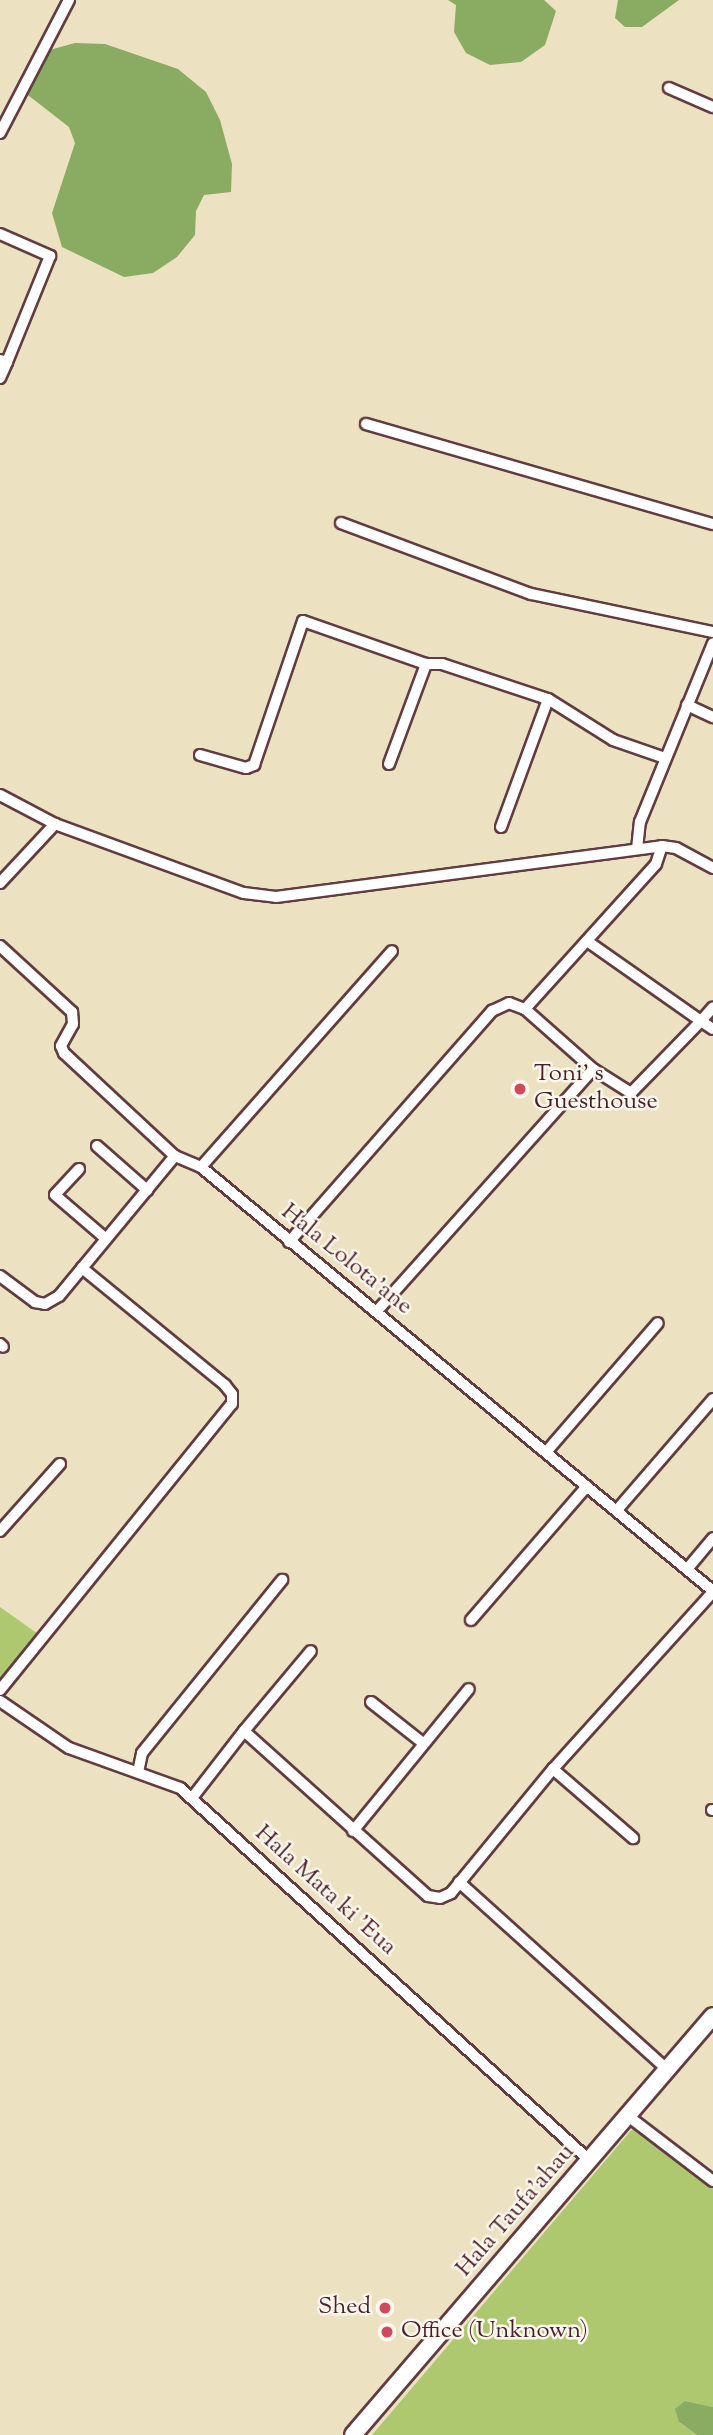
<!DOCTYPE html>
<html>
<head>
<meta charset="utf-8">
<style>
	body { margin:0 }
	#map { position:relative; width:713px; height:2435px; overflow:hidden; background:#ece1c0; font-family:"Sorts Mill Goudy",serif }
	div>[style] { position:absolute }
	.green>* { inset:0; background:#adc86f }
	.forest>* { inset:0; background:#8aac62 }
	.roads { filter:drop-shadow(2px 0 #623c41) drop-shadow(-2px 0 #623c41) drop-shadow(0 2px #623c41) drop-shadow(0 -2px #623c41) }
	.street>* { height:10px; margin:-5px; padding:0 5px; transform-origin:5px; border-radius:5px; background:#fff }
	.primary>* { height:16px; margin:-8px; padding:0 8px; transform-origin:8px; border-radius:8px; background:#fff }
	.dots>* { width:19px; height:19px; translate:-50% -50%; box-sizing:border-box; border:4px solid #fbf7ec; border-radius:50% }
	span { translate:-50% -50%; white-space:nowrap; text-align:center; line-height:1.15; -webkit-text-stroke:5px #fbf7ec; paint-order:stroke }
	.poi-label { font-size:24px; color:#4a1f2b }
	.left { translate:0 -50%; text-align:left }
	.right { translate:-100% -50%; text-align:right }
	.street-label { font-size:24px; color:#4a1f2b }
</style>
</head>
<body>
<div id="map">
	<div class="green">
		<i style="clip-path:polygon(0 1607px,38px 1634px,0 1682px)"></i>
		<i style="clip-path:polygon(634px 2127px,713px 2187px,713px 2407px,685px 2401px,680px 2423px,697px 2435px,372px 2435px)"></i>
	</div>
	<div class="forest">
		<i style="clip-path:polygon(448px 0,544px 0,556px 11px,545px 45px,521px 62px,490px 65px,466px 53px,454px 32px,456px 5px)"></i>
		<i style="clip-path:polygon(618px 0,679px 0,642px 27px,625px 27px,615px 18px)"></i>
		<i style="clip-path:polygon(75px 43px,105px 44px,178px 69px,206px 92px,220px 120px,232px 164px,231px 192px,204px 195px,196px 211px,195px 235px,177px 257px,153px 273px,124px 277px,62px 247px,52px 213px,75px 143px,69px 127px,24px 92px,46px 51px)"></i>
		<i style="clip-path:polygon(685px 2401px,713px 2407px,713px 2435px,697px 2435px,679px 2422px,675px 2409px)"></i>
	</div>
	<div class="roads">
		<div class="street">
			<i style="left:669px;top:88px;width:48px;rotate:23.4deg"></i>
			<i style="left:0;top:133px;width:150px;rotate:-62.6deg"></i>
			<i style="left:0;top:234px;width:55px;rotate:23.7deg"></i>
			<i style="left:50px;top:256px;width:114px;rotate:112.1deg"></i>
			<i style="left:7px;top:362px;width:7px;rotate:-164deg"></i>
			<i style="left:0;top:378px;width:17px;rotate:-66deg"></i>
			<i style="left:366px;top:424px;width:361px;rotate:16.1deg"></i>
			<i style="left:341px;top:523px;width:203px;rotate:20.5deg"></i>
			<i style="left:531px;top:594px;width:186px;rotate:11.8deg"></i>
			<i style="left:687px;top:705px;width:29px;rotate:25deg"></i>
			<i style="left:200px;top:755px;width:48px;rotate:15.8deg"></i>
			<i style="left:246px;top:768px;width:9px;rotate:-21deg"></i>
			<i style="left:254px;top:765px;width:152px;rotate:-71.2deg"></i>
			<i style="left:303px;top:621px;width:130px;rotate:19.3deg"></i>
			<i style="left:389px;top:764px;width:107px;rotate:-69.7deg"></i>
			<i style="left:426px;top:664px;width:16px"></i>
			<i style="left:442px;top:664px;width:112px;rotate:18.3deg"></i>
			<i style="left:548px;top:699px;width:77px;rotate:32.2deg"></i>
			<i style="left:613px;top:740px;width:55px;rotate:19.1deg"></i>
			<i style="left:0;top:795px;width:62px;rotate:27.8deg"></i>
			<i style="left:55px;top:824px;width:201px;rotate:20.1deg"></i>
			<i style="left:244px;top:893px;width:32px;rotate:7deg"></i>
			<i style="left:276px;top:897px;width:389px;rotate:-7.5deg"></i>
			<i style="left:662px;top:846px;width:14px;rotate:8deg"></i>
			<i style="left:676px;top:848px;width:42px;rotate:28.4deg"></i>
			<i style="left:501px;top:827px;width:136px;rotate:-69.8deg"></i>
			<i style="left:637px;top:849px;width:27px;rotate:-84deg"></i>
			<i style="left:640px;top:822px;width:193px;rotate:-67.8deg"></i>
			<i style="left:0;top:883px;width:81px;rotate:-47deg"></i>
			<i style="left:587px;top:941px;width:139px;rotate:35.1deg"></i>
			<i style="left:701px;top:1021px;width:18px;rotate:-49deg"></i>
			<i style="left:0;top:946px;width:98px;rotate:42.5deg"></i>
			<i style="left:72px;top:1012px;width:12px;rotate:85deg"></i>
			<i style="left:73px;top:1024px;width:25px;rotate:119deg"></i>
			<i style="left:61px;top:1046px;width:8px;rotate:67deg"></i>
			<i style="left:64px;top:1053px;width:151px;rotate:42.9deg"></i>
			<i style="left:175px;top:1156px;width:28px;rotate:23deg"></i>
			<i style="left:201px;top:1167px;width:665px;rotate:39.63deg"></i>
			<i style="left:525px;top:1009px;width:91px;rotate:41.4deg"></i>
			<i style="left:593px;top:1069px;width:45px;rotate:32.3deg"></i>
			<i style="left:631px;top:1093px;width:100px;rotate:-45.8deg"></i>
			<i style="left:701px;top:1021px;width:14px;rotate:34deg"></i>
			<i style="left:97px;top:1146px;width:67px;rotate:41.3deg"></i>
			<i style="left:201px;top:1167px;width:288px;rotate:-48.5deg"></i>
			<i style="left:79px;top:1169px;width:35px;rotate:133deg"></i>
			<i style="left:55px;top:1195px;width:66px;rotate:40.7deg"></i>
			<i style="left:289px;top:1242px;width:308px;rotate:-48.7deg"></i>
			<i style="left:492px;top:1011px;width:19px;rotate:-25deg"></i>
			<i style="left:509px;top:1003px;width:17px;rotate:21deg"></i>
			<i style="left:525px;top:1009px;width:195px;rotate:-47.9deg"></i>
			<i style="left:656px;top:864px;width:19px;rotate:-72deg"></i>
			<i style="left:0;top:1276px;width:44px;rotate:36.6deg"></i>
			<i style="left:35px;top:1302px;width:10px;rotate:11deg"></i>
			<i style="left:45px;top:1304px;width:16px;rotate:-30deg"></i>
			<i style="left:59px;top:1296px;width:182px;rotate:-50.4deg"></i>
			<i style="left:377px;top:1311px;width:324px;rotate:-48.2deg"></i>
			<i style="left:0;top:1344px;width:4px;rotate:45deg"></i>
			<i style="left:547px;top:1451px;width:169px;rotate:-49.1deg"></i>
			<i style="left:617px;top:1510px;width:147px;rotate:-49.1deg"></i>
			<i style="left:0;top:1531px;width:90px;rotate:-48.2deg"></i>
			<i style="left:688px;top:1568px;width:39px;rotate:-50deg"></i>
			<i style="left:471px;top:1620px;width:177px;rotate:-49.1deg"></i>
			<i style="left:0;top:1690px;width:368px;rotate:-51deg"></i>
			<i style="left:232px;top:1404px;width:10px;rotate:-90deg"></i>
			<i style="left:232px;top:1394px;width:11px;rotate:-128deg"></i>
			<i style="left:225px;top:1385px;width:185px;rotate:-140.7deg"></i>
			<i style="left:0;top:1701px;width:83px;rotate:34.3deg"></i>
			<i style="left:69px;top:1748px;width:118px;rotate:19.8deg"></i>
			<i style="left:180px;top:1788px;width:554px;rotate:42.29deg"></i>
			<i style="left:371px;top:1702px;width:66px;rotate:38.3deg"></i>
			<i style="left:244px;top:1731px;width:104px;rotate:-50.1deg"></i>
			<i style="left:553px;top:1769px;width:106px;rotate:40.8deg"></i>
			<i style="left:138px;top:1772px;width:19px;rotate:-78deg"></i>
			<i style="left:142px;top:1753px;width:223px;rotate:-51deg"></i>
			<i style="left:192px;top:1798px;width:85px;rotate:-52.2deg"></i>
			<i style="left:244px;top:1731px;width:247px;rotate:41.9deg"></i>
			<i style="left:428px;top:1896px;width:12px;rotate:9deg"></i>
			<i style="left:440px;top:1898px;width:12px;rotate:-24deg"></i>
			<i style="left:451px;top:1893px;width:161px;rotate:-50.6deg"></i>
			<i style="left:553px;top:1769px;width:239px;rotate:-47.9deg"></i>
			<i style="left:712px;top:1810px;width:1px"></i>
			<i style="left:353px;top:1831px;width:183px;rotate:-50.8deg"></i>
			<i style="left:459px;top:1882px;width:280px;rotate:42deg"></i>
			<i style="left:628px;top:2116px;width:107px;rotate:37.4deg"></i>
		</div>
		<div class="primary">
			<i style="left:353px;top:2435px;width:552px;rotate:-49.33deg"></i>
		</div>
	</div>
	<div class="dots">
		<i style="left:520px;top:1089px;background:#d1495b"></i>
		<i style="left:385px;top:2308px;background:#d1495b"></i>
		<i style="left:387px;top:2332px;background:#d1495b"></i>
	</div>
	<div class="poi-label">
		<span class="left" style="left:534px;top:1089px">Toni' s<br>Guesthouse</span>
		<span class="right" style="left:371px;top:2308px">Shed</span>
		<span class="left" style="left:401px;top:2332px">Office (Unknown)</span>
	</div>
	<div class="street-label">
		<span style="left:346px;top:1260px;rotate:39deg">Hala Lolota'ane</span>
		<span style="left:325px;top:1891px;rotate:42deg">Hala Mata ki 'Eua</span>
		<span style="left:516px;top:2211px;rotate:-49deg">Hala Taufa'ahau</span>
	</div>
</div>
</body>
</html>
